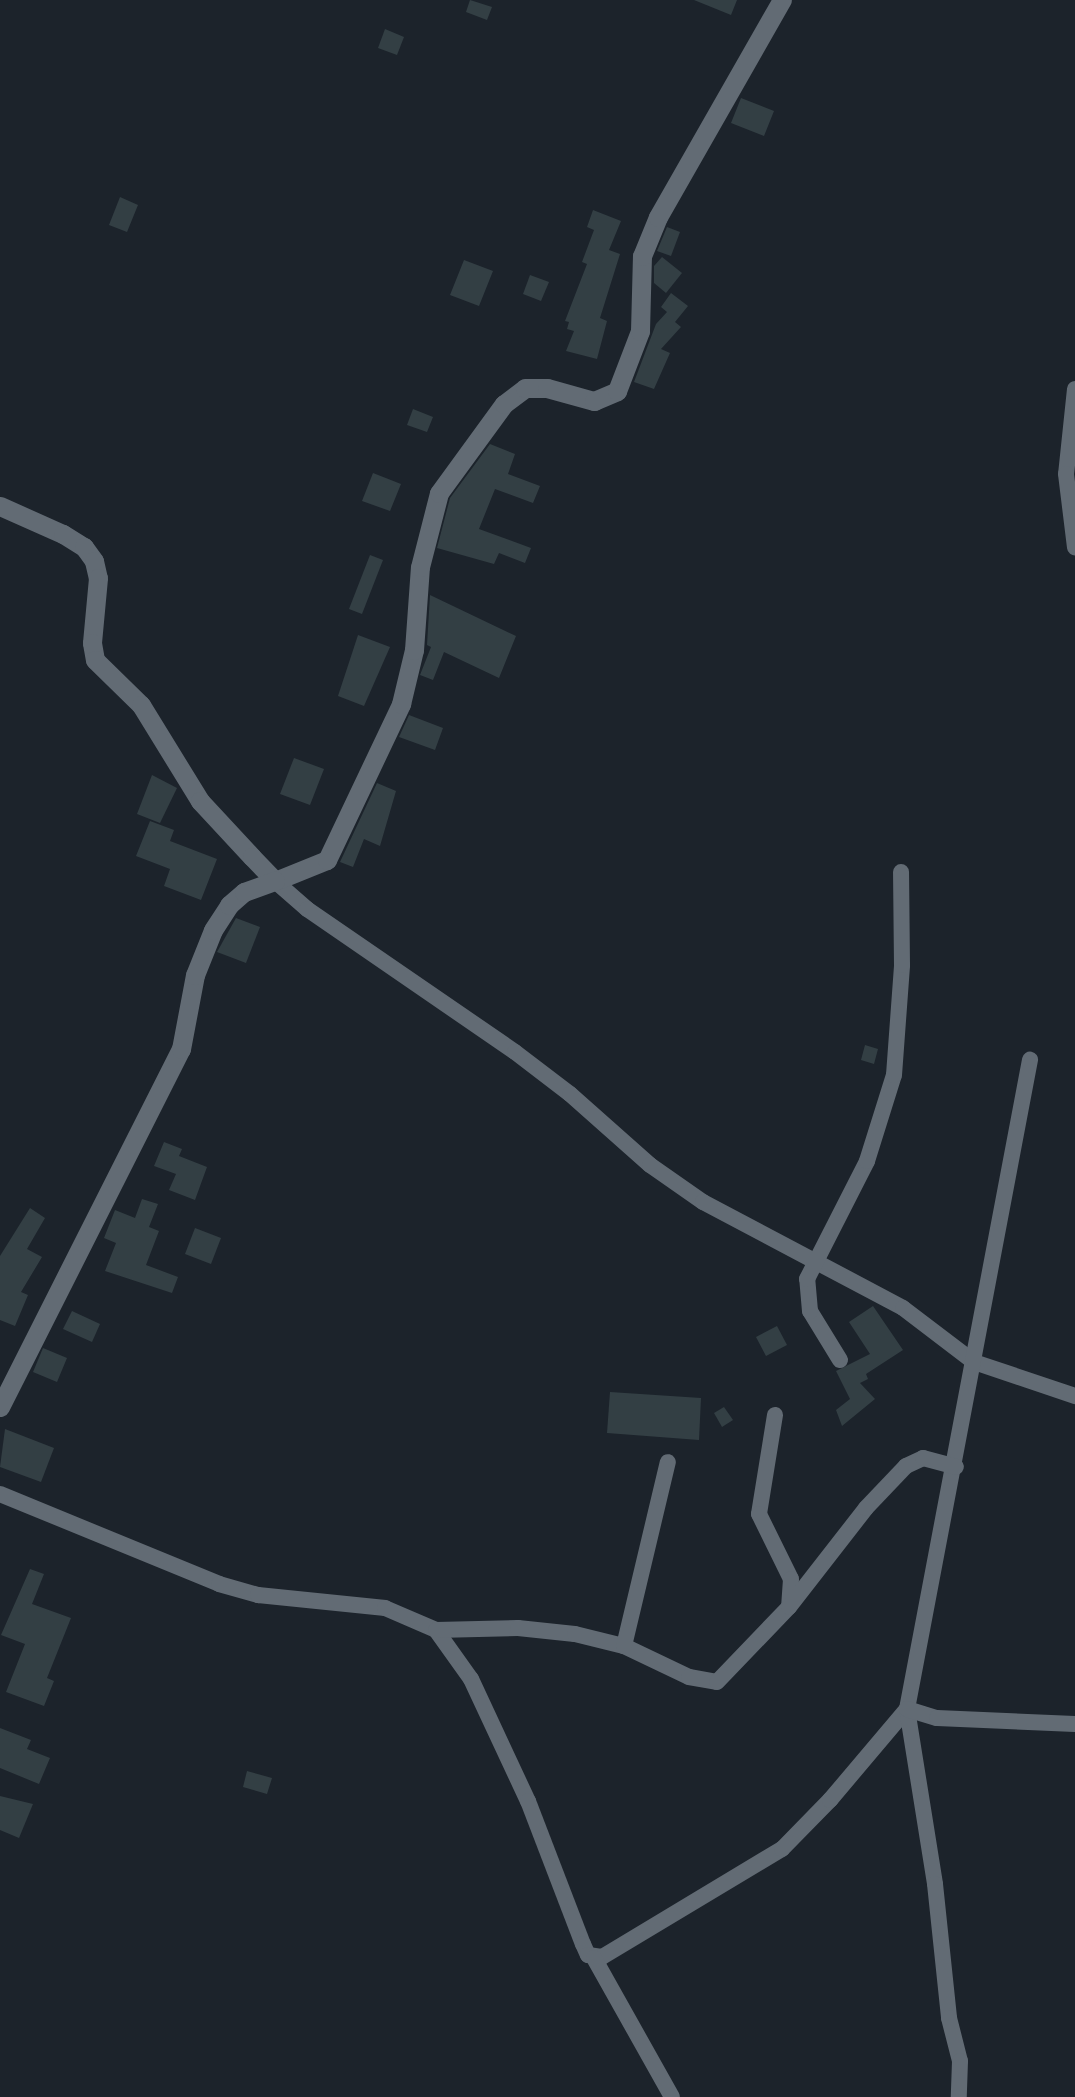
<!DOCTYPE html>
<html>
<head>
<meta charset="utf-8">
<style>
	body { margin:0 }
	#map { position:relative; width:1075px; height:2097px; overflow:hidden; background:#1c232b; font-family:"Fira Sans Condensed",sans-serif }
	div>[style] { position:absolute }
	.building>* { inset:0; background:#333f44 }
	.minor>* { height:16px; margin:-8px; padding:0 8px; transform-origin:8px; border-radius:8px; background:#626b74 }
	.tertiary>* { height:19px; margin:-9.5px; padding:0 9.5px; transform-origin:9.5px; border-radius:9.5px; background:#626b74 }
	span { translate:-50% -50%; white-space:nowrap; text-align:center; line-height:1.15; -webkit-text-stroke:7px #1c232b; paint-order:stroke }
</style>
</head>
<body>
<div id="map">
	<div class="building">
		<i style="clip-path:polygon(470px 0,492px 7px,487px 20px,466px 12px)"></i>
		<i style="clip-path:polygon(694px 0,737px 0,731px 15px)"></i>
		<i style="clip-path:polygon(385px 29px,404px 37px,397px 55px,378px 48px)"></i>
		<i style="clip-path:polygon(741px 98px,774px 111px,764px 136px,731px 123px)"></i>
		<i style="clip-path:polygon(120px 197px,138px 205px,127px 232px,109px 225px)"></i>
		<i style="clip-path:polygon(593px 210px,621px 221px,609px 250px,620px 254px,600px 318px,607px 321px,597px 359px,566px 351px,574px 331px,567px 329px,569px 322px,565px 321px,587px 264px,582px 262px,594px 230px,587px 227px)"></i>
		<i style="clip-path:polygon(667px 227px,680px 232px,671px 256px,657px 251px)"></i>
		<i style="clip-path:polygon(662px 257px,682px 273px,666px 293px,654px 283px,654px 266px)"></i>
		<i style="clip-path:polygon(464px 260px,493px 271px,479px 306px,450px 295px)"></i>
		<i style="clip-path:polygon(530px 275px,549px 282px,541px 301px,523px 294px)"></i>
		<i style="clip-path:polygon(671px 293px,688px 306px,675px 322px,681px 327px,661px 349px,670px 353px,654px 389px,634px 382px,656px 324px,667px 312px,661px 307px)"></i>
		<i style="clip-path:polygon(413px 409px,433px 417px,427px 432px,407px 425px)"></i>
		<i style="clip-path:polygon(490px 444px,515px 454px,508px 474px,540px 486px,533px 503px,495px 489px,479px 529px,531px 548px,525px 563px,499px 553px,494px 564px,437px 548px,450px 498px)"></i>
		<i style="clip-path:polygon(373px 473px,401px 484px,390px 511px,362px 501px)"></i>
		<i style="clip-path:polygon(370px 555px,383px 560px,362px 614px,349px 609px)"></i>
		<i style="clip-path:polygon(430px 595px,516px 636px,499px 678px,444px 652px,433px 680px,420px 675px,431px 647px,427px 645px)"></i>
		<i style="clip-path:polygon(358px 635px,390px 647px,364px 706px,338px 696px)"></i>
		<i style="clip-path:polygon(409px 715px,443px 728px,435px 750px,399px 737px)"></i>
		<i style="clip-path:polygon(294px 758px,324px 769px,310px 805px,280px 794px)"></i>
		<i style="clip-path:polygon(152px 775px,177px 788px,160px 823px,137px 814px)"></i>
		<i style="clip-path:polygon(377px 783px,396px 791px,380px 846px,364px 839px,353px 867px,340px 862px)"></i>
		<i style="clip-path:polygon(150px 821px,174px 830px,170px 841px,217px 859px,201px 900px,164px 886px,170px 869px,136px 856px)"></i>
		<i style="clip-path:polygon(236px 918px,260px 927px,246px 963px,217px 952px)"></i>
		<i style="clip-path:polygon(865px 1045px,878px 1049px,874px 1064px,861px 1060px)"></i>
		<i style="clip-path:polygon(164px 1142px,182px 1149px,179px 1156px,207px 1167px,195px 1200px,169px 1190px,176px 1174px,154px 1166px)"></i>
		<i style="clip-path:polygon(142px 1199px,158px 1204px,149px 1227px,159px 1231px,146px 1265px,178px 1277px,172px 1293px,105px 1271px,116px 1243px,104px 1238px,115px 1210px,135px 1218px)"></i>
		<i style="clip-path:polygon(30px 1208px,45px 1218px,27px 1249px,42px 1257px,21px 1292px,28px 1295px,15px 1326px,0 1320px,0 1256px)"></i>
		<i style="clip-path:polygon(195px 1228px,221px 1238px,211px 1264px,185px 1254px)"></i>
		<i style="clip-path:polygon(873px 1306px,903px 1350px,866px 1374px,868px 1379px,860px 1383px,875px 1399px,842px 1426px,836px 1410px,850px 1399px,836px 1371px,870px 1354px,849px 1322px)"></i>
		<i style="clip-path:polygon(72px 1311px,100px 1324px,92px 1342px,63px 1329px)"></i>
		<i style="clip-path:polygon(777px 1326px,787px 1345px,766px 1356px,756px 1337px)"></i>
		<i style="clip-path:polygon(43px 1348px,67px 1358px,57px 1382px,33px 1372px)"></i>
		<i style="clip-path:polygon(610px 1392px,701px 1398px,699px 1440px,607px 1433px)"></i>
		<i style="clip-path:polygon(724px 1407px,733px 1420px,722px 1427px,714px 1413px)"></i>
		<i style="clip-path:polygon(5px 1429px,54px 1448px,41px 1482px,0 1467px)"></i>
		<i style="clip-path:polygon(30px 1569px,44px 1574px,32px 1604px,71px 1618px,47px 1678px,54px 1681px,44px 1706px,6px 1692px,25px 1644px,1px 1635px)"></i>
		<i style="clip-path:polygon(0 1728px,31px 1740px,27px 1749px,50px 1758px,39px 1784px,0 1768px)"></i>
		<i style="clip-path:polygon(247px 1771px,272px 1778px,267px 1794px,243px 1787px)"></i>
		<i style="clip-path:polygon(0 1796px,33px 1804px,19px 1838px,0 1830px)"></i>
	</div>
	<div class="minor">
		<i style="left:1075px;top:389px;width:85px;rotate:96deg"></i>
		<i style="left:1066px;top:474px;width:74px;rotate:83deg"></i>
		<i style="left:275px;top:881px;width:43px;rotate:41.2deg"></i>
		<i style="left:307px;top:909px;width:252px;rotate:34.5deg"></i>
		<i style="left:515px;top:1052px;width:69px;rotate:37.4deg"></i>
		<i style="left:570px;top:1094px;width:107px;rotate:41.6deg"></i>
		<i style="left:650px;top:1165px;width:65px;rotate:34.9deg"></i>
		<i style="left:703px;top:1202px;width:226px;rotate:27.9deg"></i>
		<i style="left:903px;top:1308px;width:89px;rotate:37.3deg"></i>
		<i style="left:974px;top:1362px;width:107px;rotate:18.6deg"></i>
		<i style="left:840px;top:1360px;width:57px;rotate:-121.5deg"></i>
		<i style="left:810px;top:1311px;width:32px;rotate:-95deg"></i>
		<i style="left:807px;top:1279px;width:132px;rotate:-63deg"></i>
		<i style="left:867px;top:1161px;width:90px;rotate:-72.6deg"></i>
		<i style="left:894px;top:1075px;width:110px;rotate:-85.8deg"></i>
		<i style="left:902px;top:965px;width:93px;rotate:-90.6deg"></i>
		<i style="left:775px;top:1415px;width:100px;rotate:99.2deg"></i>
		<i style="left:759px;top:1514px;width:72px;rotate:63.8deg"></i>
		<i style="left:791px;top:1579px;width:26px;rotate:94deg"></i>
		<i style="left:0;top:1494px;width:237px;rotate:22.3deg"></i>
		<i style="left:219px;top:1584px;width:41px;rotate:15.8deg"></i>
		<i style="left:258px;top:1595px;width:128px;rotate:5.8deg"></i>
		<i style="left:385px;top:1608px;width:56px;rotate:23.3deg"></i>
		<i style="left:436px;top:1630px;width:60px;rotate:54.5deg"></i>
		<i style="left:471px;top:1679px;width:135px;rotate:65deg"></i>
		<i style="left:528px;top:1801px;width:153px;rotate:69deg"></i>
		<i style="left:583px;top:1944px;width:12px;rotate:66deg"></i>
		<i style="left:588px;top:1955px;width:14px;rotate:8deg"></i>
		<i style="left:602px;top:1957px;width:210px;rotate:-31deg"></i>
		<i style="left:782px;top:1849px;width:69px;rotate:-45.6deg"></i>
		<i style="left:830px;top:1800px;width:119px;rotate:-49.8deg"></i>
		<i style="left:907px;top:1709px;width:661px;rotate:-79.27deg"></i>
		<i style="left:436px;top:1630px;width:82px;rotate:-1.4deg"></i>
		<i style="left:518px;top:1628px;width:57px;rotate:6deg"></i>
		<i style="left:575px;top:1634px;width:50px;rotate:13.8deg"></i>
		<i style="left:624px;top:1646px;width:72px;rotate:25.5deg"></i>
		<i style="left:689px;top:1677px;width:28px;rotate:10deg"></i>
		<i style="left:717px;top:1682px;width:104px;rotate:-46.2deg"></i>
		<i style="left:789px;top:1607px;width:125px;rotate:-52.1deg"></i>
		<i style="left:866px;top:1508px;width:58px;rotate:-46.4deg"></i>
		<i style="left:906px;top:1466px;width:19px;rotate:-25deg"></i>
		<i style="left:923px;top:1458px;width:34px;rotate:15deg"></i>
		<i style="left:624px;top:1646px;width:189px;rotate:-76.6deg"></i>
		<i style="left:907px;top:1709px;width:177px;rotate:80.9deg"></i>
		<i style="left:935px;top:1884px;width:135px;rotate:84deg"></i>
		<i style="left:949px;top:2018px;width:44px;rotate:75.7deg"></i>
		<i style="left:960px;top:2061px;width:36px;rotate:92deg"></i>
		<i style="left:907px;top:1709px;width:31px;rotate:17deg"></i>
		<i style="left:937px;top:1718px;width:138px;rotate:2.5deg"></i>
		<i style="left:594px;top:1958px;width:159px;rotate:60.7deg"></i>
	</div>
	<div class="tertiary">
		<i style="left:0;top:506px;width:69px;rotate:24deg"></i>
		<i style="left:63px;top:534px;width:25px;rotate:32deg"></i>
		<i style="left:84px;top:547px;width:17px;rotate:54deg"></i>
		<i style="left:94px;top:561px;width:17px;rotate:77deg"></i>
		<i style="left:98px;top:578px;width:65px;rotate:95.3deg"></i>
		<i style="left:92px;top:643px;width:17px;rotate:80deg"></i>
		<i style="left:95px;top:660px;width:64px;rotate:44.4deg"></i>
		<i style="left:141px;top:705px;width:113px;rotate:58.4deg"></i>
		<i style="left:200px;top:801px;width:76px;rotate:47.1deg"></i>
		<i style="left:252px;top:857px;width:33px;rotate:46deg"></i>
		<i style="left:275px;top:881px;width:56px;rotate:-22deg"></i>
		<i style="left:327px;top:860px;width:173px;rotate:-64.6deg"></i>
		<i style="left:401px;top:704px;width:56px;rotate:-76.5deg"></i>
		<i style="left:414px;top:650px;width:83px;rotate:-85.9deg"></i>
		<i style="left:420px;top:567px;width:76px;rotate:-75.6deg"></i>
		<i style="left:439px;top:493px;width:110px;rotate:-53.9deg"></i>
		<i style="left:504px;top:404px;width:26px;rotate:-37deg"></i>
		<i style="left:525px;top:388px;width:22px"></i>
		<i style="left:547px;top:388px;width:49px;rotate:15.5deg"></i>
		<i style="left:594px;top:401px;width:25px;rotate:-23deg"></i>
		<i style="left:617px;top:391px;width:64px;rotate:-69deg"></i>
		<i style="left:640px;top:331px;width:75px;rotate:-88.5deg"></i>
		<i style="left:642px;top:256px;width:42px;rotate:-67.7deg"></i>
		<i style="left:658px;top:217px;width:250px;rotate:-60.3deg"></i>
		<i style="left:0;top:1407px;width:401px;rotate:-63.2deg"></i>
		<i style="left:181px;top:1049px;width:75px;rotate:-79.3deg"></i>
		<i style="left:195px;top:975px;width:48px;rotate:-68.2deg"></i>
		<i style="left:213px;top:930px;width:30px;rotate:-57deg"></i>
		<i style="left:229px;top:905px;width:20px;rotate:-41deg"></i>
		<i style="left:244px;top:892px;width:33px;rotate:-20deg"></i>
	</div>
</div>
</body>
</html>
